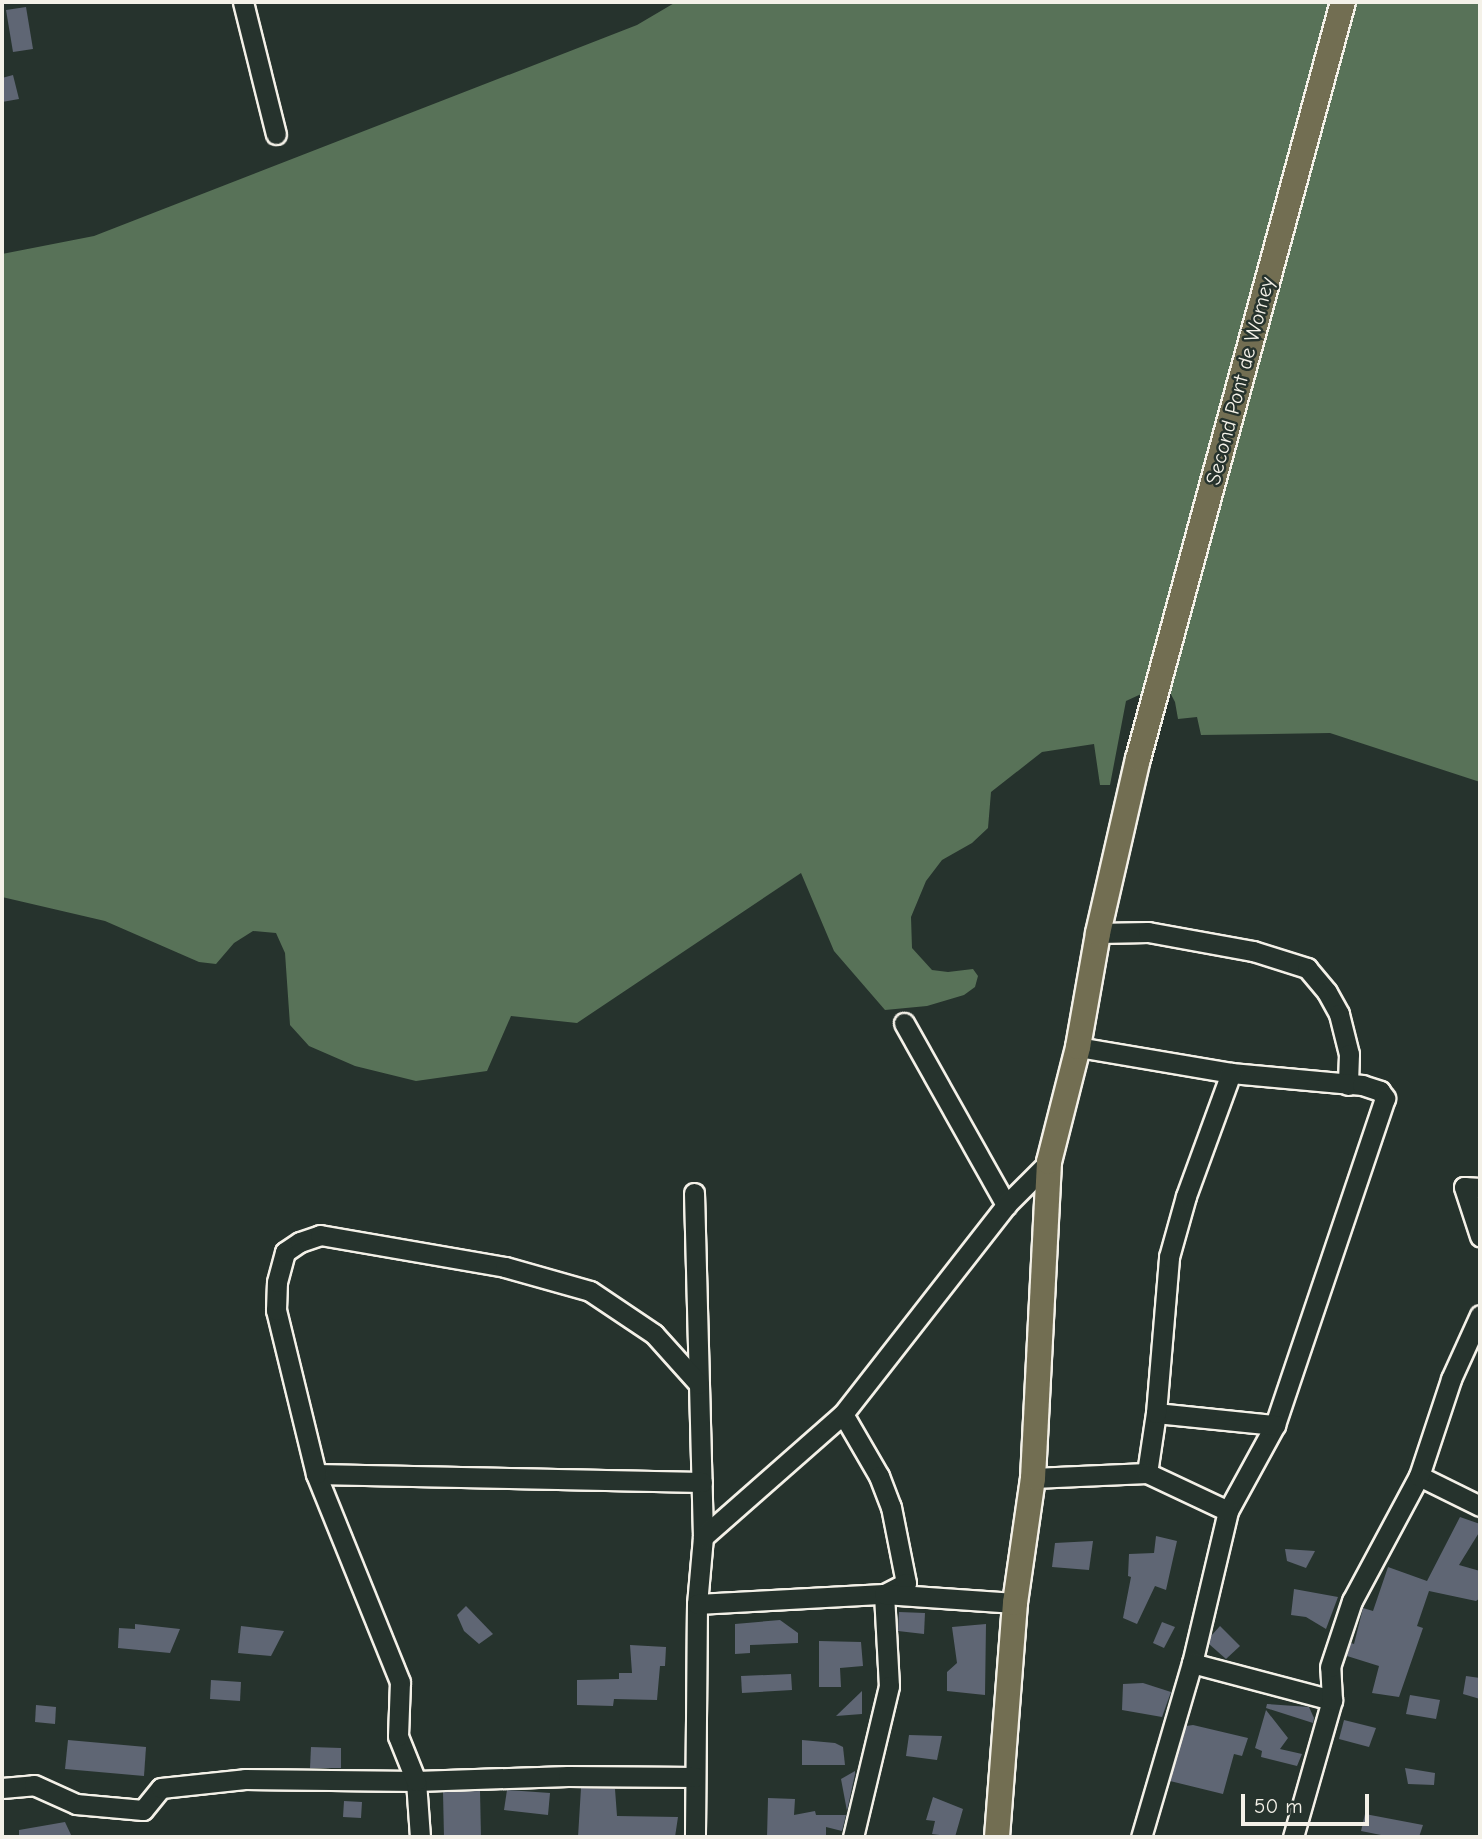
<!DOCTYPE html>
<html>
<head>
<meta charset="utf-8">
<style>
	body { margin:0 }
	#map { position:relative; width:1482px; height:1839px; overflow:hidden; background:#26332d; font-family:"Comic Neue",sans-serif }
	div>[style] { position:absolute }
	.green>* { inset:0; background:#587258 }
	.building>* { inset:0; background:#5f6674 }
	.roads { filter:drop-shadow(2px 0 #f4f1e8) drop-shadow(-2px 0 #f4f1e8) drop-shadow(0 2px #f4f1e8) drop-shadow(0 -2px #f4f1e8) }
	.minor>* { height:19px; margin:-9.5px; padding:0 9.5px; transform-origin:9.5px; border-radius:9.5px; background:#26332d }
	.major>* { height:24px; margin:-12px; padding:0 12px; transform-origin:12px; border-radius:12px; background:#726e52 }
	span { translate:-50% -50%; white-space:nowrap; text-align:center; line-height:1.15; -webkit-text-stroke:5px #26332d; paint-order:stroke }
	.street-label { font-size:21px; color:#f4f1e8 }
	.frame { position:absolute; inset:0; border:4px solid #f4f1e8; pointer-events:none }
	.scale { position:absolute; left:1241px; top:1794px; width:128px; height:32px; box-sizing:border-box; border:4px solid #f4f1e8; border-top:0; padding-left:9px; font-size:21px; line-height:24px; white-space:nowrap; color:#f4f1e8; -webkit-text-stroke:5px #26332d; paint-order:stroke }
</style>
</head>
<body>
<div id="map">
	<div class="green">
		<i style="clip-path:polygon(676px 2px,1480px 2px,1480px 782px,1330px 733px,1201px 735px,1197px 717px,1178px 719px,1175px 702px,1165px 683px,1126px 701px,1110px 785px,1100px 785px,1094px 744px,1042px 752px,991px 792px,988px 828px,972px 843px,942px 860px,926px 881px,911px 917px,912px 948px,932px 970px,948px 972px,973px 969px,978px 976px,975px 987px,964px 995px,927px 1006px,885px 1010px,834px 951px,801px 873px,577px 1023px,511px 1016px,487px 1071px,416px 1081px,355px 1066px,309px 1046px,290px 1025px,285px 953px,276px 933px,253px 931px,234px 943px,216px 964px,199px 962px,105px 921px,2px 897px,2px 254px,94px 236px,637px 25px)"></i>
	</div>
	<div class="building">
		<i style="clip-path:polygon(26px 7px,33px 49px,13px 52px,6px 10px)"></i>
		<i style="clip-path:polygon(13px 75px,19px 99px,2px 102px,2px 78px)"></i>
		<i style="clip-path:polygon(1460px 1517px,1480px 1524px,1480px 1531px,1459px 1565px,1480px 1571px,1480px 1598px,1476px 1601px,1429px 1591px,1417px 1626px,1423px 1628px,1399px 1697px,1372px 1693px,1379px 1666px,1347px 1656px,1351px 1643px,1354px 1644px,1363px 1608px,1373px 1611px,1388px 1567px,1427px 1581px)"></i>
		<i style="clip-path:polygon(1156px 1536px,1177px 1541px,1166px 1590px,1155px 1586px,1137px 1624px,1123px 1618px,1131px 1577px,1128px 1576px,1129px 1554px,1154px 1553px)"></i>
		<i style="clip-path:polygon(1093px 1541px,1089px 1570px,1052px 1567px,1055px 1543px)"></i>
		<i style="clip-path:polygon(1285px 1549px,1315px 1551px,1306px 1568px,1287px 1561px)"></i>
		<i style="clip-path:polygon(1294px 1589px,1338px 1597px,1326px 1629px,1306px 1617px,1291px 1615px)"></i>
		<i style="clip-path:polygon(466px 1606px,493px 1634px,479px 1644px,464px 1631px,457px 1615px)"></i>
		<i style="clip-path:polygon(899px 1612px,925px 1613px,924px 1634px,898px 1631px)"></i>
		<i style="clip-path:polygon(780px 1620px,798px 1633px,798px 1643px,750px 1645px,750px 1653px,735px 1654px,735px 1624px)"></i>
		<i style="clip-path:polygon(1162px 1622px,1175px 1627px,1164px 1648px,1153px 1643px)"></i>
		<i style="clip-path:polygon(135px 1624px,180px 1629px,170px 1653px,118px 1648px,119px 1628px,135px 1629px)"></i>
		<i style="clip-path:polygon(986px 1624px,985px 1695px,947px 1691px,947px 1672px,957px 1663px,952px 1627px)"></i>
		<i style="clip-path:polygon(241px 1626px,284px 1631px,271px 1656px,238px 1653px)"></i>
		<i style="clip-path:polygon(1220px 1626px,1240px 1646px,1226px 1659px,1209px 1644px,1211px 1636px)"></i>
		<i style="clip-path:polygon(819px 1641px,861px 1642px,863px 1666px,840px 1668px,841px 1687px,819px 1687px)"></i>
		<i style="clip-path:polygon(630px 1645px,666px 1647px,665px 1666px,660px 1666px,657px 1700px,614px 1699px,613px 1706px,577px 1705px,577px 1680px,619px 1679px,619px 1673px,632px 1673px)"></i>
		<i style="clip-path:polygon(791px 1674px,792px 1690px,742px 1693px,741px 1676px)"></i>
		<i style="clip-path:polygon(1466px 1676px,1480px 1678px,1480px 1699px,1463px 1694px)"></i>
		<i style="clip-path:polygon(211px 1680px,241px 1682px,240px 1701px,210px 1699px)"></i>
		<i style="clip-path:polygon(1143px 1683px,1171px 1692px,1162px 1717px,1122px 1710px,1123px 1684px)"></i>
		<i style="clip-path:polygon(862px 1691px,862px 1714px,836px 1716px)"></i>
		<i style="clip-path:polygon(1410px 1695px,1440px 1700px,1436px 1719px,1406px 1714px)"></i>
		<i style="clip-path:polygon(1267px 1704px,1309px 1707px,1314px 1718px,1313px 1723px,1266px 1708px)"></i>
		<i style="clip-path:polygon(36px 1705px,56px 1707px,55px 1724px,35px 1722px)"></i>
		<i style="clip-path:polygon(1266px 1710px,1288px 1738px,1280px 1749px,1302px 1754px,1297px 1766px,1261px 1757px,1262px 1751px,1255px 1748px)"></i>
		<i style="clip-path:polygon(1344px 1720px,1376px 1728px,1369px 1747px,1339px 1739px)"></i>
		<i style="clip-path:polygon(1193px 1725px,1248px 1738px,1242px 1756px,1234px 1754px,1223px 1794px,1170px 1781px,1186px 1726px)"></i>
		<i style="clip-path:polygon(909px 1735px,942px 1736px,937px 1760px,906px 1756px)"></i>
		<i style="clip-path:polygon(68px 1740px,146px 1747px,144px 1776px,65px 1769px)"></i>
		<i style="clip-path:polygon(802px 1740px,835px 1743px,843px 1747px,845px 1765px,802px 1765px)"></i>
		<i style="clip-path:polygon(311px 1747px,341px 1748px,341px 1768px,310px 1768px)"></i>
		<i style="clip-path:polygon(1405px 1768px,1435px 1773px,1434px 1785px,1408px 1784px)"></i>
		<i style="clip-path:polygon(855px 1771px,855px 1774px,847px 1811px,841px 1779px)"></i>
		<i style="clip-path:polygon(581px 1788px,615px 1789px,617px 1816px,678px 1817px,675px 1837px,578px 1837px)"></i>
		<i style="clip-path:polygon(507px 1790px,550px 1793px,548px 1815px,504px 1810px)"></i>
		<i style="clip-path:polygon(480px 1791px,481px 1837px,444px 1837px,443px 1792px)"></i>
		<i style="clip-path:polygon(933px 1797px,963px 1809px,955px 1837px,932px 1834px,935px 1821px,926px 1820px)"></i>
		<i style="clip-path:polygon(768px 1798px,795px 1799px,794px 1815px,815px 1811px,816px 1815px,846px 1815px,842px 1831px,826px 1827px,826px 1837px,767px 1837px)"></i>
		<i style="clip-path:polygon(344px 1801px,362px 1802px,361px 1818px,343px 1817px)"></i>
		<i style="clip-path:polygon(1365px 1814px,1423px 1825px,1419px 1837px,1391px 1837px,1361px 1831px)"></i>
		<i style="clip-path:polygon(65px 1822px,72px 1837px,19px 1837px,19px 1830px)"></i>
	</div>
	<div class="roads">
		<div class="minor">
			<i style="left:243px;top:2px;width:136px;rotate:76deg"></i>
			<i style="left:1098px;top:933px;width:50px;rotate:-1.1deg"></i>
			<i style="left:1148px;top:932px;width:107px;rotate:10.3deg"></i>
			<i style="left:1253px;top:951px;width:57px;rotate:17.5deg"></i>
			<i style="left:1307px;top:968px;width:31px;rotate:50deg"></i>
			<i style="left:1327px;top:992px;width:25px;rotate:61deg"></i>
			<i style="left:1339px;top:1014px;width:41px;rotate:76deg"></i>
			<i style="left:1349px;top:1054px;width:31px;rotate:92deg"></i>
			<i style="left:904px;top:1023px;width:209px;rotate:60.7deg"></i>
			<i style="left:1078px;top:1047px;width:155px;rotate:9.6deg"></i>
			<i style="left:1231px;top:1073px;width:132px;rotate:5.2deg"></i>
			<i style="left:1362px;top:1085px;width:19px;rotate:18deg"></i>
			<i style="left:1380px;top:1091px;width:9px;rotate:54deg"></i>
			<i style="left:1385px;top:1098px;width:345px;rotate:108.6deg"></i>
			<i style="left:1275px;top:1425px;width:98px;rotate:118.7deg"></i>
			<i style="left:1228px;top:1511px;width:156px;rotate:103.3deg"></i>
			<i style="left:1192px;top:1663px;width:181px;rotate:106.3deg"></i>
			<i style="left:1480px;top:1188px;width:16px;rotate:-176deg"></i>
			<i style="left:1464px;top:1187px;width:52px;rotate:71.9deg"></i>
			<i style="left:694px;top:1193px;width:344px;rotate:88.5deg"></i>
			<i style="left:703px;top:1537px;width:67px;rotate:95.1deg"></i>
			<i style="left:697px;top:1604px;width:233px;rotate:90.5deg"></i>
			<i style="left:1156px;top:1413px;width:120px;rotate:5.8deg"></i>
			<i style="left:843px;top:1414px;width:72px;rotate:59.9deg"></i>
			<i style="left:879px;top:1476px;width:33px;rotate:69deg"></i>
			<i style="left:891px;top:1507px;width:77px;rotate:78.8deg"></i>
			<i style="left:906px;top:1583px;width:25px;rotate:153deg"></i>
			<i style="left:884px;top:1594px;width:92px;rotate:86.9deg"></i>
			<i style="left:889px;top:1686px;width:155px;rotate:103.4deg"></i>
			<i style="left:1147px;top:1473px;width:61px;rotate:-81.5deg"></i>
			<i style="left:1156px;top:1413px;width:157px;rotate:-85.2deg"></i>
			<i style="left:1169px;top:1257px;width:63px;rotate:-74.4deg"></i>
			<i style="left:1186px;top:1196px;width:131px;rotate:-69.9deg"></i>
			<i style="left:316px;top:1474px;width:386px;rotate:1.2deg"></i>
			<i style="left:1419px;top:1476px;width:68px;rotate:26.2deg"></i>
			<i style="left:1033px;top:1478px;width:114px;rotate:-2.5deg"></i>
			<i style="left:1147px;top:1473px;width:89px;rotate:25.1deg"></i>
			<i style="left:703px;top:1537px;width:186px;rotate:-41.3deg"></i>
			<i style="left:843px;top:1414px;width:265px;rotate:-52deg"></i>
			<i style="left:1006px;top:1205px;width:61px;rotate:-45deg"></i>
			<i style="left:697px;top:1604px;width:187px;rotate:-3.1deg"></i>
			<i style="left:884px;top:1594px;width:131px;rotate:3.9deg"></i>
			<i style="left:1192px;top:1663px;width:145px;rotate:14.8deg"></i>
			<i style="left:2px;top:1788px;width:32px;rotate:-5deg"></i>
			<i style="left:34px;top:1785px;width:46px;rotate:24.3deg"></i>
			<i style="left:76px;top:1804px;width:67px;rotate:5.1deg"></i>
			<i style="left:143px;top:1810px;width:28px;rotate:-51deg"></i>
			<i style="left:161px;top:1788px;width:84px;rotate:-6.1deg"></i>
			<i style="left:245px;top:1779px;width:171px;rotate:0.7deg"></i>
			<i style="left:416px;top:1781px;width:152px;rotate:-1.9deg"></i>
			<i style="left:568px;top:1776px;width:127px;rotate:0.5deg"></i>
			<i style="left:420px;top:1837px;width:56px;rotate:-94.1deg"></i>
			<i style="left:416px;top:1781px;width:48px;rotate:-111.8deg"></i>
			<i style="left:398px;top:1736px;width:54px;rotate:-87.9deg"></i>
			<i style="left:400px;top:1682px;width:224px;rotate:-112deg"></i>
			<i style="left:316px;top:1474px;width:169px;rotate:-103.7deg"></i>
			<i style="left:276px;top:1310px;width:28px;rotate:-88deg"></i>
			<i style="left:277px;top:1282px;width:31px;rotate:-75deg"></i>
			<i style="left:285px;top:1252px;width:18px;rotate:-34deg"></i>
			<i style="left:300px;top:1242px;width:21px;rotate:-19deg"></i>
			<i style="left:320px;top:1235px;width:188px;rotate:9.8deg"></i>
			<i style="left:505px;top:1267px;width:88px;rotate:15.8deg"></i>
			<i style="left:590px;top:1291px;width:77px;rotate:33.9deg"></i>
			<i style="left:654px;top:1334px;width:67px;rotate:48deg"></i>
			<i style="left:1293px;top:1837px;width:142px;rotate:-74.1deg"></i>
			<i style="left:1332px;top:1700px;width:33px;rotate:-93deg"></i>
			<i style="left:1330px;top:1667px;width:70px;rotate:-71.6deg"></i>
			<i style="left:1352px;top:1601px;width:142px;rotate:-61.8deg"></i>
			<i style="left:1419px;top:1476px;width:102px;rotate:-71.7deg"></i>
			<i style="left:1451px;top:1379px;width:70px;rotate:-65.6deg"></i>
		</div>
		<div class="major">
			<i style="left:997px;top:1837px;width:235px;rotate:-85.6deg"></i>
			<i style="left:1015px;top:1603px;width:126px;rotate:-81.8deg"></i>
			<i style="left:1033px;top:1478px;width:316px;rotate:-87.1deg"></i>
			<i style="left:1049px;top:1162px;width:119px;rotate:-75.8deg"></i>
			<i style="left:1078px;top:1047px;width:116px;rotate:-80deg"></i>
			<i style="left:1098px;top:933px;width:179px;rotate:-77.1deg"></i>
			<i style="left:1138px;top:759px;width:784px;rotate:-74.85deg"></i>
		</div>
	</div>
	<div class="street-label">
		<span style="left:1240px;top:381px;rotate:-75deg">Second Pont de Womey</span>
	</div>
	<div class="frame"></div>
	<div class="scale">50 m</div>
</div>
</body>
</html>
